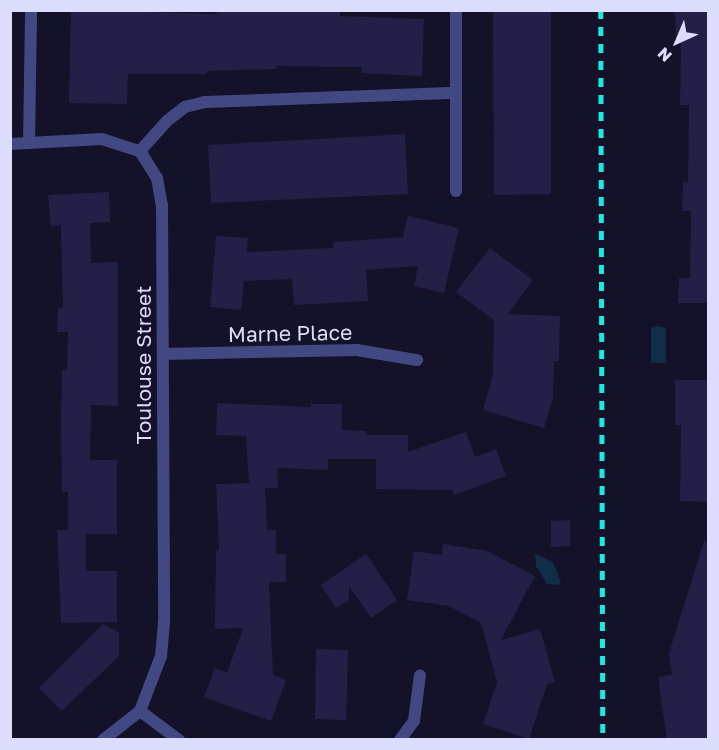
<!DOCTYPE html>
<html>
<head>
<meta charset="utf-8">
<style>
	body { margin:0 }
	#map { position:relative; width:719px; height:750px; overflow:hidden; background:#131228; font-family:"Golos Text",sans-serif }
	div>[style] { position:absolute }
	.water>* { inset:0; background:#122d47 }
	.building>* { inset:0; background:#222047 }
	.lane>* { height:12px; margin:-6px; padding:0 6px; transform-origin:6px; border-radius:6px; background:#424882 }
	.street>* { height:12px; margin:-6px; padding:0 6px; transform-origin:6px; border-radius:6px; background:#424882 }
	.rail>* { height:4.5px; margin-top:-2.25px; transform-origin:0; background:repeating-linear-gradient(90deg,#19ebe2 0 9px,transparent 0 17px) }
	span { translate:-50% -50%; white-space:nowrap; text-align:center; line-height:1.15; -webkit-text-stroke:4.5px #131228; paint-order:stroke }
	.street-label { font-size:21px; color:#dcddfc }
	.frame { position:absolute; inset:0; border:12px solid #dcddfc; pointer-events:none }
	.north { position:absolute; left:647px; top:12px; width:60px; height:60px; -webkit-text-stroke:4px #131228; paint-order:stroke; rotate:224deg; font-size:16px; font-weight:700; line-height:24px; text-align:center; color:#dcddfc }
	.north::after { content:''; display:block; margin:auto; width:21px; height:27px; background:#dcddfc; clip-path:polygon(50% 0,100% 100%,50% 72%,0 100%) }
</style>
</head>
<body>
<div id="map">
	<div class="water">
		<i style="clip-path:polygon(658px 326px,666px 328px,666px 363px,651px 363px,651px 328px)"></i>
		<i style="clip-path:polygon(535px 554px,553px 562px,561px 582px,558px 585px,547px 584px,536px 566px)"></i>
	</div>
	<div class="building">
		<i style="clip-path:polygon(71px 10px,217px 14px,217px 10px,340px 10px,340px 16px,424px 19px,422px 76px,361px 73px,362px 67px,276px 66px,277px 69px,207px 71px,207px 74px,128px 74px,127px 104px,69px 103px)"></i>
		<i style="clip-path:polygon(493px 10px,551px 10px,551px 194px,494px 195px)"></i>
		<i style="clip-path:polygon(675px 10px,708px 10px,708px 303px,678px 303px,679px 278px,690px 278px,691px 211px,682px 211px,683px 182px,688px 182px,689px 105px,680px 105px,681px 40px,676px 40px)"></i>
		<i style="clip-path:polygon(405px 134px,408px 194px,211px 203px,208px 145px)"></i>
		<i style="clip-path:polygon(109px 192px,110px 222px,90px 223px,91px 263px,118px 262px,118px 406px,91px 405px,90px 460px,117px 460px,117px 534px,86px 534px,86px 571px,117px 571px,117px 622px,61px 623px,57px 530px,68px 530px,68px 492px,62px 492px,61px 426px,62px 370px,67px 370px,68px 332px,57px 332px,58px 308px,63px 308px,61px 225px,51px 226px,48px 195px)"></i>
		<i style="clip-path:polygon(408px 216px,459px 228px,444px 293px,414px 286px,418px 266px,366px 270px,368px 301px,294px 305px,292px 279px,244px 281px,241px 310px,210px 307px,216px 236px,248px 238px,247px 252px,333px 248px,333px 242px,403px 237px)"></i>
		<i style="clip-path:polygon(490px 248px,533px 280px,508px 314px,560px 316px,559px 361px,554px 361px,553px 398px,544px 428px,483px 410px,493px 375px,494px 320px,456px 292px)"></i>
		<i style="clip-path:polygon(675px 380px,708px 380px,708px 502px,680px 501px,681px 425px,675px 425px)"></i>
		<i style="clip-path:polygon(217px 403px,311px 407px,311px 404px,342px 404px,342px 430px,366px 431px,366px 435px,408px 435px,408px 452px,466px 432px,475px 457px,496px 449px,506px 476px,454px 495px,452px 490px,376px 489px,376px 459px,328px 459px,328px 470px,277px 468px,278px 488px,265px 488px,267px 530px,276px 530px,276px 554px,286px 554px,286px 582px,269px 582px,273px 675px,286px 680px,271px 721px,204px 697px,215px 668px,227px 673px,243px 628px,215px 629px,216px 550px,219px 550px,216px 484px,249px 483px,246px 436px,216px 435px)"></i>
		<i style="clip-path:polygon(570px 520px,570px 546px,551px 547px,551px 521px)"></i>
		<i style="clip-path:polygon(704px 541px,708px 542px,708px 740px,667px 740px,658px 677px,672px 675px,669px 653px)"></i>
		<i style="clip-path:polygon(443px 544px,487px 551px,535px 576px,501px 640px,540px 629px,555px 682px,547px 684px,529px 739px,483px 724px,497px 682px,481px 623px,449px 606px,407px 600px,414px 551px,442px 555px)"></i>
		<i style="clip-path:polygon(366px 554px,397px 600px,371px 618px,349px 586px,349px 600px,336px 608px,321px 585px)"></i>
		<i style="clip-path:polygon(103px 624px,119px 632px,119px 656px,62px 711px,39px 688px)"></i>
		<i style="clip-path:polygon(316px 649px,348px 650px,346px 720px,315px 719px)"></i>
	</div>
	<div class="lane">
		<i style="left:29px;top:143px;width:133px;rotate:-89.1deg"></i>
		<i style="left:140px;top:151px;width:40px;rotate:-48deg"></i>
		<i style="left:167px;top:121px;width:23px;rotate:-38deg"></i>
		<i style="left:185px;top:107px;width:21px;rotate:-14deg"></i>
		<i style="left:205px;top:102px;width:251px;rotate:-2.1deg"></i>
		<i style="left:456px;top:191px;width:181px;rotate:-90deg"></i>
	</div>
	<div class="street">
		<i style="left:10px;top:144px;width:92px;rotate:-3.1deg"></i>
		<i style="left:102px;top:139px;width:40px;rotate:18deg"></i>
		<i style="left:140px;top:151px;width:32px;rotate:58deg"></i>
		<i style="left:157px;top:178px;width:27px;rotate:80deg"></i>
		<i style="left:162px;top:205px;width:417px;rotate:89.7deg"></i>
		<i style="left:164px;top:622px;width:34px;rotate:95deg"></i>
		<i style="left:161px;top:656px;width:59px;rotate:110.9deg"></i>
		<i style="left:163px;top:354px;width:194px;rotate:-1.2deg"></i>
		<i style="left:357px;top:350px;width:61px;rotate:9.5deg"></i>
		<i style="left:140px;top:711px;width:49px;rotate:36.6deg"></i>
		<i style="left:103px;top:740px;width:47px;rotate:-38.1deg"></i>
		<i style="left:400px;top:740px;width:24px;rotate:-54deg"></i>
		<i style="left:414px;top:721px;width:46px;rotate:-82.6deg"></i>
	</div>
	<div class="rail">
		<i style="left:601px;top:10px;width:730px;rotate:89.84deg"></i>
	</div>
	<div class="street-label">
		<span style="left:290px;top:333px;rotate:-1deg">Marne Place</span>
		<span style="left:143px;top:365px;rotate:-90deg">Toulouse Street</span>
	</div>
	<div class="frame"></div>
	<div class="north">N</div>
</div>
</body>
</html>
